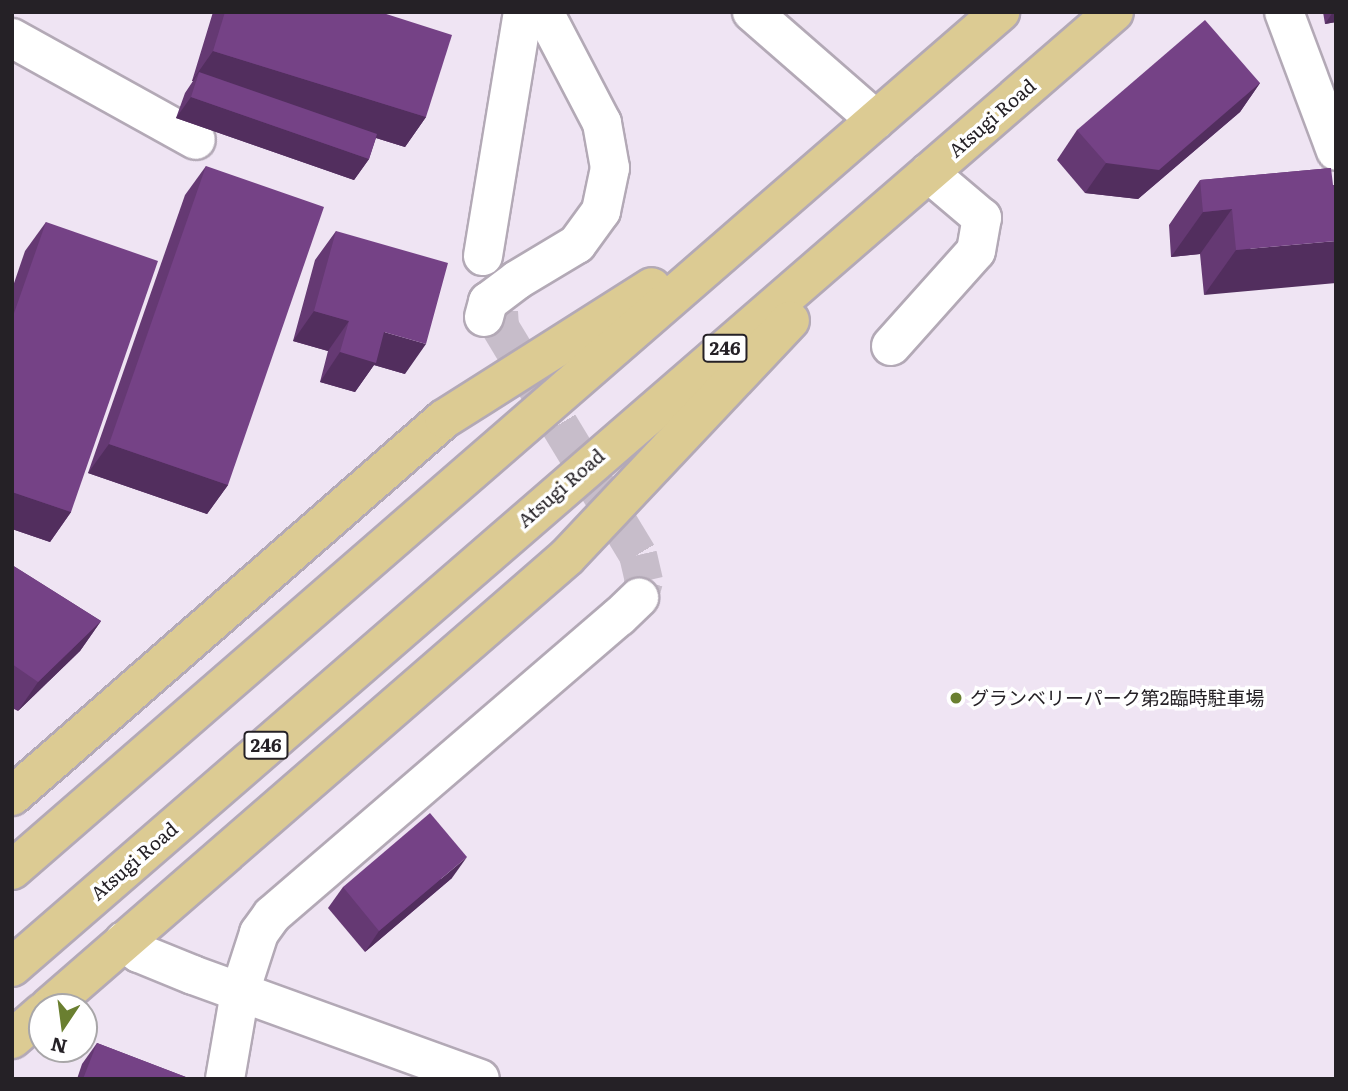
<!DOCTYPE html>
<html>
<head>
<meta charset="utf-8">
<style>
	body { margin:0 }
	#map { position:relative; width:1348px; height:1091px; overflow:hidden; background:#efe4f3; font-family:Literata,"Noto Sans JP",serif }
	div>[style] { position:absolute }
	.minor-tunnel>* { height:38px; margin-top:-19px; transform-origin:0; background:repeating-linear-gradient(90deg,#c7bdca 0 38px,transparent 0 57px) }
	.roads { filter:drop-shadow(2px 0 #b3a9b6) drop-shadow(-2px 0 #b3a9b6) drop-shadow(0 2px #b3a9b6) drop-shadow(0 -2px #b3a9b6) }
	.minor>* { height:38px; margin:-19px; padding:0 19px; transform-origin:19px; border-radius:19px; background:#fff }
	.tertiary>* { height:38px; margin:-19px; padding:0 19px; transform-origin:19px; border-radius:19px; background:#fff }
	.trunk>* { height:38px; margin:-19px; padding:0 19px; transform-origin:19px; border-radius:19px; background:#dccb93 }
	.wall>* { inset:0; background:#653973 }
	.shaded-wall>* { inset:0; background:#522e5e }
	.building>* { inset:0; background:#754286 }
	.dots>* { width:19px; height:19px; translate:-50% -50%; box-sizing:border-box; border:4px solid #fff; border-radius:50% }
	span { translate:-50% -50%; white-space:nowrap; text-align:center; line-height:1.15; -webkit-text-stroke:7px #fff; paint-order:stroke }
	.shield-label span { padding:2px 5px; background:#fff; border:2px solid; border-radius:5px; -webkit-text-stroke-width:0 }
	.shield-label { font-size:18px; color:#252126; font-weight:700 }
	.street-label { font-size:19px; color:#252126 }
	.poi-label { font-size:19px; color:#252126 }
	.left { translate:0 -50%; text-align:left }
	.frame { position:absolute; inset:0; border:14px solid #252126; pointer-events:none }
	.north { position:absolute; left:28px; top:993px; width:70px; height:70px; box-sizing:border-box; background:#fff; border:2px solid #a8a6a8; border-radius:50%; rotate:193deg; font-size:19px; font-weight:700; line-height:28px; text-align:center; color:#252126 }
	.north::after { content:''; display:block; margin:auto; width:24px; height:32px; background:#6a7f30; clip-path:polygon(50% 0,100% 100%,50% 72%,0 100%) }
</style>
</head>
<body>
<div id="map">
	<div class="minor-tunnel">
		<i style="left:499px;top:312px;width:15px;rotate:86deg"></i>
		<i style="left:500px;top:327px;width:267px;rotate:58.8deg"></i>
		<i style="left:638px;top:555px;width:27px;rotate:77deg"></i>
		<i style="left:644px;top:581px;width:18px;rotate:106deg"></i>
	</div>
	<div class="roads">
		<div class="minor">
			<i style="left:752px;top:12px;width:164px;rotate:41.1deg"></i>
			<i style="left:1284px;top:12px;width:148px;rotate:69.5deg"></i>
			<i style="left:12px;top:38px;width:210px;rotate:29deg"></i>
			<i style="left:483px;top:256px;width:247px;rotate:-80.7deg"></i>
			<i style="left:484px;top:317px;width:16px;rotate:-75deg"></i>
			<i style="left:488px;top:302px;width:36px;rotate:-37deg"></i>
			<i style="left:891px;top:346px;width:127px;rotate:-48.2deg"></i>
			<i style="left:976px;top:251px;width:34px;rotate:-80deg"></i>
			<i style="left:982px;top:218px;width:70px;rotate:-139.7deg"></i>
			<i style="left:619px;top:617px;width:28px;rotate:-44deg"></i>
			<i style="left:124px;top:941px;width:19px;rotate:39deg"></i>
			<i style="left:139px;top:953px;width:58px;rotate:22.2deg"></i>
			<i style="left:193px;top:975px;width:305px;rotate:19.9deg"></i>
			<i style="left:225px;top:1079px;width:88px;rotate:-80.2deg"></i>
		</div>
		<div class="tertiary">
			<i style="left:517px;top:280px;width:70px;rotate:-31deg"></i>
			<i style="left:577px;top:244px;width:41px;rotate:-54deg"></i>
			<i style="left:601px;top:211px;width:44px;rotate:-78.2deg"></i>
			<i style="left:610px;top:168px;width:46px;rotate:-100.1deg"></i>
			<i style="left:602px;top:123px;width:125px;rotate:-117.6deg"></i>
			<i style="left:240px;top:992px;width:62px;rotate:-72.1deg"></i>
			<i style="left:259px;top:933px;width:22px;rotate:-54deg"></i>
			<i style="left:272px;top:915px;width:457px;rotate:-40.7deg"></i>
		</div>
		<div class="trunk">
			<i style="left:12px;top:796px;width:573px;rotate:-41.11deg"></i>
			<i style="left:444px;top:419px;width:246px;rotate:-32.4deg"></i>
			<i style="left:12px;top:870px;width:1309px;rotate:-40.97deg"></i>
			<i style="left:12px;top:967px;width:1458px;rotate:-40.91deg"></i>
			<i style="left:49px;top:1007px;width:686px;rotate:-40.98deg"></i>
			<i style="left:567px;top:557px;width:325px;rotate:-46.7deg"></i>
			<i style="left:12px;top:1039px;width:40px;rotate:-41deg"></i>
		</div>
	</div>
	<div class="wall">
		<i style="clip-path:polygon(213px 12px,380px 12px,426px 117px,405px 147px,376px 138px,369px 159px,354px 180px,176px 118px,185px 93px,193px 81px,192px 81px)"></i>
		<i style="clip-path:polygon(1323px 12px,1336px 12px,1336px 22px,1325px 24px)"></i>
		<i style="clip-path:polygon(1260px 83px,1240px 112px,1138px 199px,1085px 193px,1057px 160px,1077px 130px)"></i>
		<i style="clip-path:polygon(206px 166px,228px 485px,207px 514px,88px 473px,185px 195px)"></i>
		<i style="clip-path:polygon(1331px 168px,1204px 295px,1200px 254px,1171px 257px,1169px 225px,1200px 180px)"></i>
		<i style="clip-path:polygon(46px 222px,71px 512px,50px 542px,12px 529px,12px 289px,25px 251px)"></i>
		<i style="clip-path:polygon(336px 231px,405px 374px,374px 365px,355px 392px,320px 382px,328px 351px,293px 341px,315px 260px)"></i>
		<i style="clip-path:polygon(12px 565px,101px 621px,80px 651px,18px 711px,12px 708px)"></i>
		<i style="clip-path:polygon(452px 878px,365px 952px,328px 908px,343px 887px)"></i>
		<i style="clip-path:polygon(97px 1043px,191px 1079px,77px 1079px,82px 1064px)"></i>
	</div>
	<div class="shaded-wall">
		<i style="clip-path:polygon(1333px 12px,1336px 12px,1336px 22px,1325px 24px)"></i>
		<i style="clip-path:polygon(213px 51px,426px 117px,405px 147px,196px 82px,199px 72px,193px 81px,192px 81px)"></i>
		<i style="clip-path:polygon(1260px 83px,1240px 112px,1138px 199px,1085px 193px,1106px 163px)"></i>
		<i style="clip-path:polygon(191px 97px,369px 159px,354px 180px,176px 118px)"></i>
		<i style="clip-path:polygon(1232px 209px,1200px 254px,1171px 257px,1203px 212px)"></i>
		<i style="clip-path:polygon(1336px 241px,1336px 283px,1204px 295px,1236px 250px)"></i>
		<i style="clip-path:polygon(314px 311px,349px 321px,328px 351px,293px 341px)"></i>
		<i style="clip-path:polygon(384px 332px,426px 344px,405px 374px,374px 365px,355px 392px,320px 382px,340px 352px)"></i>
		<i style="clip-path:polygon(109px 444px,228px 485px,207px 514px,88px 473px)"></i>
		<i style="clip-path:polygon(12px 492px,71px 512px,50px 542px,12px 529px)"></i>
		<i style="clip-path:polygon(101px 621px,80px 651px,18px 711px,38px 682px)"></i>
		<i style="clip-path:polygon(467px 857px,452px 878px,365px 952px,379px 931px)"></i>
	</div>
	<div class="building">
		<i style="clip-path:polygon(225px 12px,380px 12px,452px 35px,426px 117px,213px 51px)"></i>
		<i style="clip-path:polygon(1205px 20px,1260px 83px,1159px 170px,1106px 163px,1077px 130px)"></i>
		<i style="clip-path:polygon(199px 72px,377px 134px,369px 159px,191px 97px)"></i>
		<i style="clip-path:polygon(206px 166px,324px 207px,228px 485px,109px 444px)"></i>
		<i style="clip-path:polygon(1331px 168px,1333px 185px,1336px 185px,1336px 241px,1236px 250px,1232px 209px,1203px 212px,1200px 180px)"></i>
		<i style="clip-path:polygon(46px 222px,158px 261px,71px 512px,12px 492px,12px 319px)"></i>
		<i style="clip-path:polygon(336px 231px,448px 263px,426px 344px,384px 332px,376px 363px,340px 352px,349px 321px,314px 311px)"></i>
		<i style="clip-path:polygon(12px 565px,101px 621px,38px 682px,12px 664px)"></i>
		<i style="clip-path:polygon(430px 813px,467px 857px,379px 931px,343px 887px)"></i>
		<i style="clip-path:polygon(97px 1043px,191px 1079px,83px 1079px)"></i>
	</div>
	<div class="dots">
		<i style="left:956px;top:698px;background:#6a7f30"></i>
	</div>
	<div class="shield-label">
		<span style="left:725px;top:348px">246</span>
		<span style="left:266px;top:745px">246</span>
	</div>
	<div class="street-label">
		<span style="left:992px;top:118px;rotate:-41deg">Atsugi Road</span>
		<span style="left:561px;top:488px;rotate:-41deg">Atsugi Road</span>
		<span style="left:134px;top:861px;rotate:-41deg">Atsugi Road</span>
	</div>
	<div class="poi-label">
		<span class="left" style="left:970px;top:698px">グランベリーパーク第2臨時駐車場</span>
	</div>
	<div class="frame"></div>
	<div class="north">N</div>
</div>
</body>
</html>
